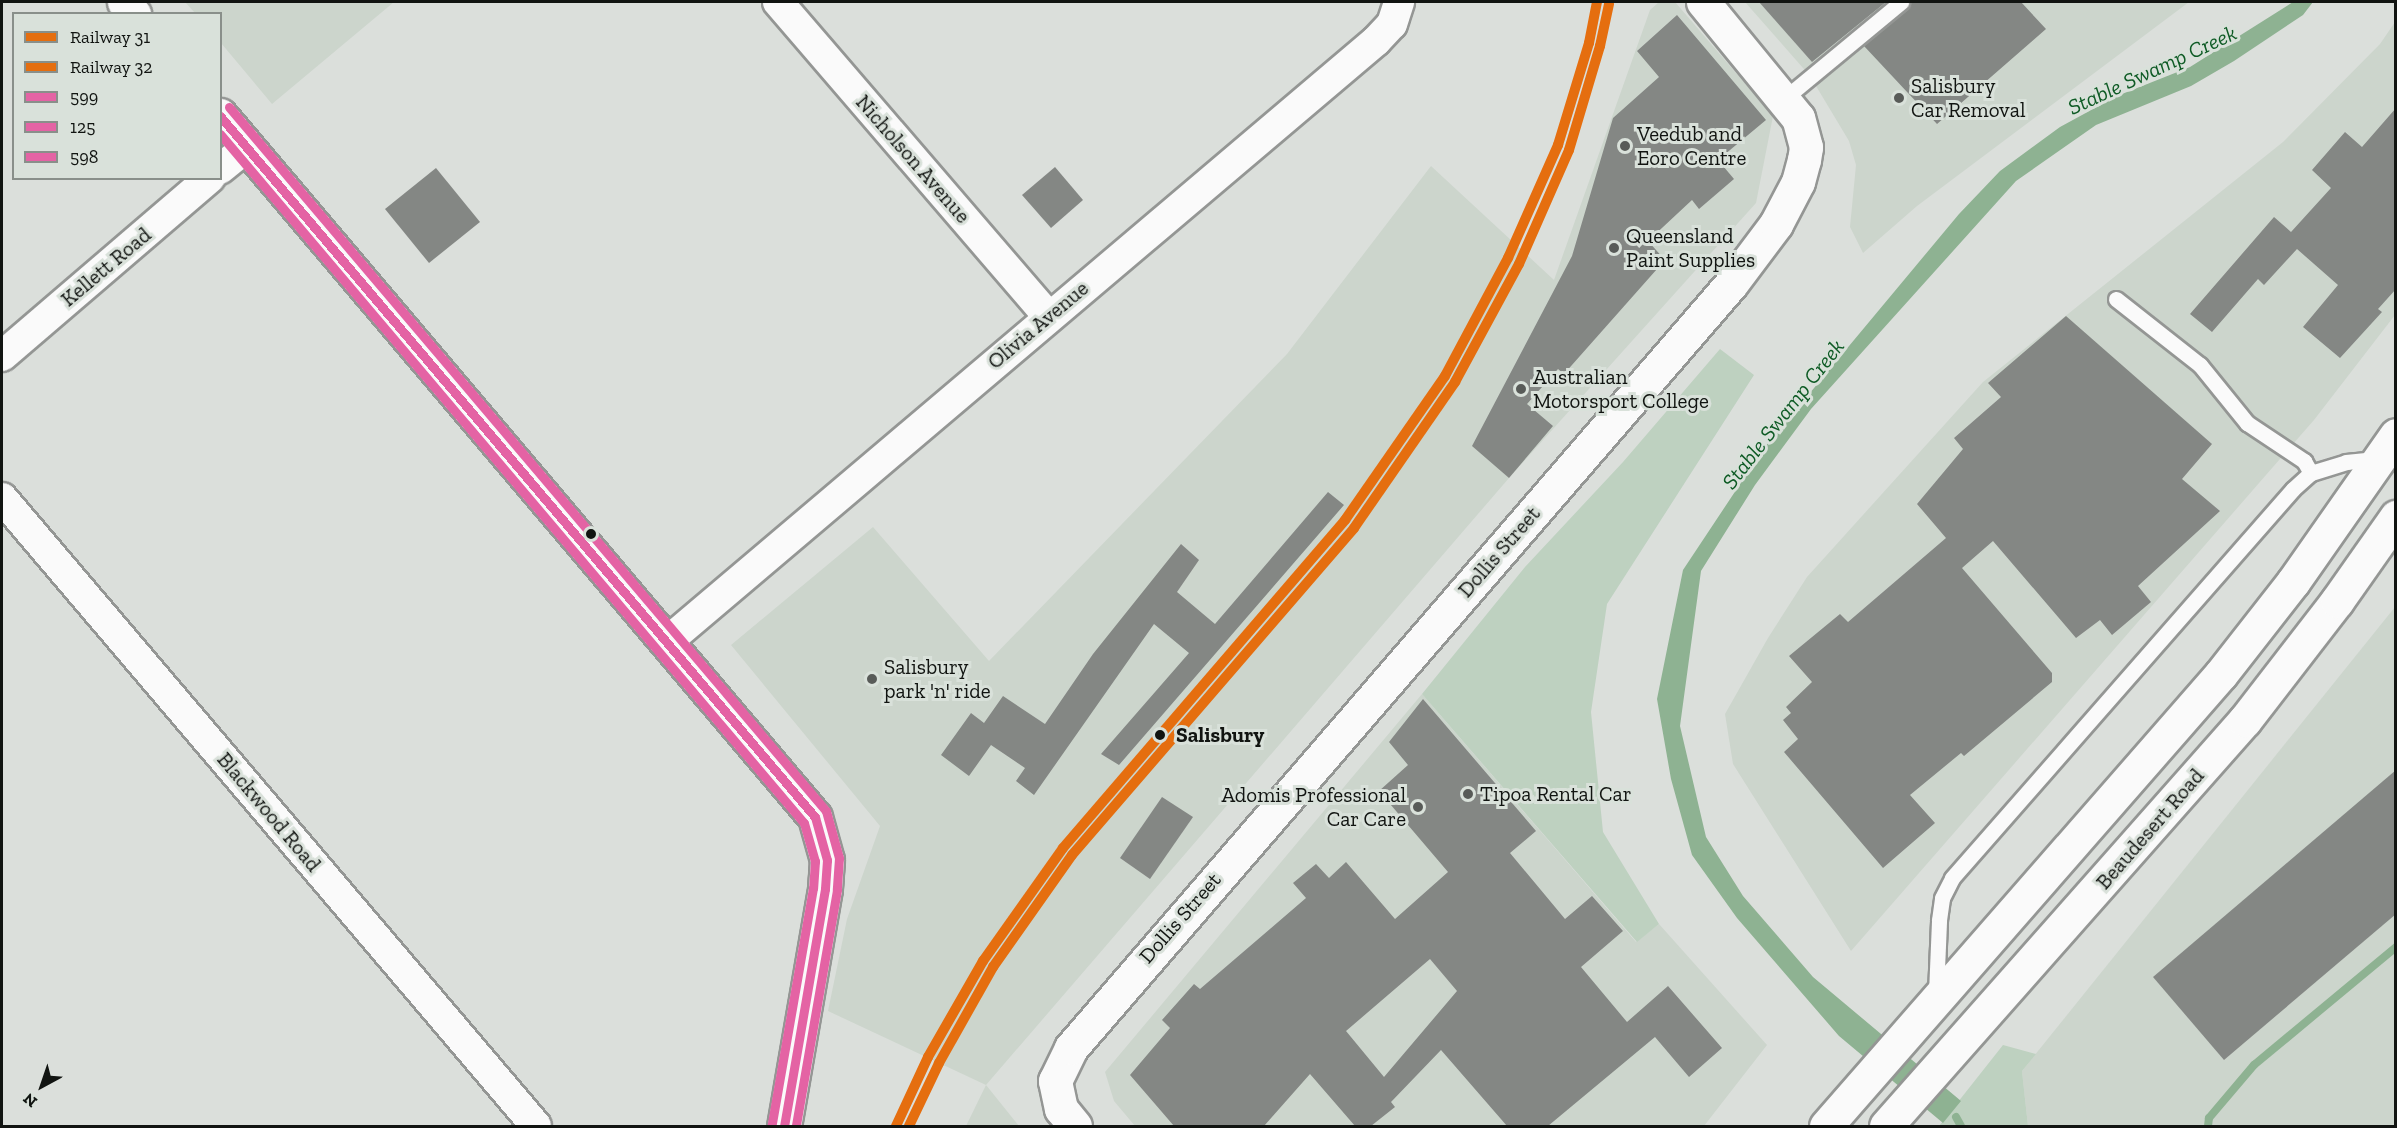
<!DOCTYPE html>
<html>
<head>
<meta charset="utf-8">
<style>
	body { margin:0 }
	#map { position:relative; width:2397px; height:1128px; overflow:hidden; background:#dbdfdb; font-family:"Zilla Slab",serif }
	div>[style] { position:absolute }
	.built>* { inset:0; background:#ccd5cc }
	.green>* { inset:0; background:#bed1c0 }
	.water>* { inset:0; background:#8eb292 }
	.stream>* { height:8px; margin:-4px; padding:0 4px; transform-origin:4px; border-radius:4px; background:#8eb292 }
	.building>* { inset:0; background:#848784 }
	.roads { filter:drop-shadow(2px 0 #949694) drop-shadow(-2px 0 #949694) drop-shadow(0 2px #949694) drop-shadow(0 -2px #949694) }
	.lane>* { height:15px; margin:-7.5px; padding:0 7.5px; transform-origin:7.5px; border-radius:7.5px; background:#fafafa }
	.street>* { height:30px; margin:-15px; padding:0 15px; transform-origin:15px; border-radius:15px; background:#fafafa }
	.secondary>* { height:33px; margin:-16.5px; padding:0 16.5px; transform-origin:16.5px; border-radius:16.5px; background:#fafafa }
	.highway>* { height:33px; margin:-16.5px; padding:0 16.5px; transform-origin:16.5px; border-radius:16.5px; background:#fafafa }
	.bus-1>* { height:9px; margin:-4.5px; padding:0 4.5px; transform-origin:4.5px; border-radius:4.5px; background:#e463a4 }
	.bus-2>* { height:9px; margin:-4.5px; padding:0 4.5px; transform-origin:4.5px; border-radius:4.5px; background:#e463a4 }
	.bus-3>* { height:9px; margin:-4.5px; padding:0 4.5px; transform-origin:4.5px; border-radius:4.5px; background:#e463a4 }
	.rail-1>* { height:10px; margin:-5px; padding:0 5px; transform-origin:5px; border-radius:5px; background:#e56e0f }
	.rail-2>* { height:10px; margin:-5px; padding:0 5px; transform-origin:5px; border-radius:5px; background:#e56e0f }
	.dots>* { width:16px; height:16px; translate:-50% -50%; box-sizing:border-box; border:3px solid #d9e1da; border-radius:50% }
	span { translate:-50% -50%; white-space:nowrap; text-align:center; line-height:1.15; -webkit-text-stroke:6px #d9e1da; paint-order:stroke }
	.poi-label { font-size:21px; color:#111411 }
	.left { translate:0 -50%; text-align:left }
	.right { translate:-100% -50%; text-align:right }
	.street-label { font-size:21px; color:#111411 }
	.stop-label { font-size:21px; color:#111411; font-weight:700 }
	.water-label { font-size:22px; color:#0e5b25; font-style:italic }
	.frame { position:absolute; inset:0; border:3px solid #111411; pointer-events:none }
	.legend { position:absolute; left:12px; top:12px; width:210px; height:168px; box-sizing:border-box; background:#d9e1da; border:2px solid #898f8a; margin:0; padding:8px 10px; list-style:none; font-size:18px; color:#111411 }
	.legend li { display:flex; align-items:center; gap:12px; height:30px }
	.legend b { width:30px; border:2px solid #898f8a }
	.north { position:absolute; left:12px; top:1056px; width:60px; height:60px; -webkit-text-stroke:4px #d9e1da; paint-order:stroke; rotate:220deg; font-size:16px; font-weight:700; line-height:24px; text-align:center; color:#111411 }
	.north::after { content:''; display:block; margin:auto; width:21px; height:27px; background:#111411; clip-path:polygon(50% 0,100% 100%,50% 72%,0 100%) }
</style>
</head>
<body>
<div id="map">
	<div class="built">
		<i style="clip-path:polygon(185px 2px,394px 2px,272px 104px,221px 43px,220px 14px,195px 13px)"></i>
		<i style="clip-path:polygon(1659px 2px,1675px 2px,1773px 116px,1756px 203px,1509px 478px,986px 1085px,1019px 1126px,966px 1126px,986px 1085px,828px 1011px,847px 919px,880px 826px,731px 645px,873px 527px,989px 661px,1287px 354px,1431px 166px,1554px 280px,1650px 10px)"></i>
		<i style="clip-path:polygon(1745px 2px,2189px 2px,1917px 206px,1863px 253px,1850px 227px,1856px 165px,1849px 141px,1810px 76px)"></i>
		<i style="clip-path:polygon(2395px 22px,2395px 315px,2314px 420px,1851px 951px,1733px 764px,1725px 714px,1768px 638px,1807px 577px,1983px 382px,2283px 142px,2380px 44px)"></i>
		<i style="clip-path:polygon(2395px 607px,2395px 1126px,2028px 1126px,2022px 1071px)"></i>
		<i style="clip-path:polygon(1422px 694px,1636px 942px,1659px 924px,1767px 1045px,1704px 1126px,1135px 1126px,1114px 1101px,1105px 1072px)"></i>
	</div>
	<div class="green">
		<i style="clip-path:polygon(1720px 349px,1754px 375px,1607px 604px,1591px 712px,1603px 832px,1659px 924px,1637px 942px,1422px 694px,1525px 567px,1623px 462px)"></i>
		<i style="clip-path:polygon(2003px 1045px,2036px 1054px,2022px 1071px,2028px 1126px,1939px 1126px)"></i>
	</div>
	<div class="water">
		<i style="clip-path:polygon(2293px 2px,2313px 2px,2303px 15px,2234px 61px,2191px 86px,2096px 125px,2016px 181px,1811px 409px,1755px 485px,1701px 571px,1680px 726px,1706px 837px,1743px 896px,1813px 977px,1961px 1101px,1943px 1123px,1839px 1036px,1737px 918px,1692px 855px,1671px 779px,1657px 699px,1683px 570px,1764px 448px,1959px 214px,2000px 171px,2060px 127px,2117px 96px,2190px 67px)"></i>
	</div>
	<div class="stream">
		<i style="left:1956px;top:1117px;width:10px;rotate:61deg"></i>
		<i style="left:2208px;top:1126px;width:8px;rotate:-83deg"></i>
		<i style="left:2209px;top:1118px;width:70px;rotate:-49.7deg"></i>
		<i style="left:2254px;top:1065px;width:185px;rotate:-39.7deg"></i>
	</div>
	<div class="building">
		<i style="clip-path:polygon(1759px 2px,1886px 2px,1812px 62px)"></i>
		<i style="clip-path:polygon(1911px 2px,2021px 2px,2046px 29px,1937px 124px,1864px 46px,1907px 10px)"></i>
		<i style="clip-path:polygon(1677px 15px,1766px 120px,1718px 160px,1734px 179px,1699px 209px,1692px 200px,1648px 241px,1665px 260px,1564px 374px,1558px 369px,1527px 404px,1553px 426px,1509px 478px,1472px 446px,1572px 256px,1613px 118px,1659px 77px,1637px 51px)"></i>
		<i style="clip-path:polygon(2396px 108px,2396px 289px,2378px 309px,2382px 312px,2340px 358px,2303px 327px,2338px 285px,2297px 249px,2264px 285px,2258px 279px,2212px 332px,2190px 314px,2274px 217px,2291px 232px,2331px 188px,2312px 170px,2345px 132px,2362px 147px)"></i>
		<i style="clip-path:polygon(1055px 167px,1083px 200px,1051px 228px,1022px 195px)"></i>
		<i style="clip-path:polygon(436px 168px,480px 222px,429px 263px,385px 209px)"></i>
		<i style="clip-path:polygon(2066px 316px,2212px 444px,2182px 479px,2220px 511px,2138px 586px,2151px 602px,2112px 635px,2100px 620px,2076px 638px,1993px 541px,1962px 568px,2052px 673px,2052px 682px,1964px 756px,1961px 753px,1910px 795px,1935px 823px,1883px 868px,1784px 752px,1798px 739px,1783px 720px,1791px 713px,1786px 707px,1812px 682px,1789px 656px,1840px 614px,1848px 622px,1946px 538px,1917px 504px,1963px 449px,1954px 438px,2001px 397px,1988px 383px)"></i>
		<i style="clip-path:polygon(1328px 492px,1344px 505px,1119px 765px,1101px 754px,1189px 653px,1154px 624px,1034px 795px,1016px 781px,1025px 768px,991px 745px,969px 776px,941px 755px,971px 713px,984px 723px,1003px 696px,1045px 724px,1093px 654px,1181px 544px,1199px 560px,1177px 592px,1215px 624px)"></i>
		<i style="clip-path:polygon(evenodd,1423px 699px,1536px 831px,1510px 853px,1565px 919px,1592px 896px,1623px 931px,1581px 967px,1627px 1022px,1668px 986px,1722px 1048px,1689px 1077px,1655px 1037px,1548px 1126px,1507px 1126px,1441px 1050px,1391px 1102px,1395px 1107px,1371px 1126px,1355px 1126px,1310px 1074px,1264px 1126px,1174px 1126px,1130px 1075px,1170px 1028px,1162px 1020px,1194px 984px,1200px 989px,1306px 898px,1293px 883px,1316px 864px,1329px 878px,1346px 862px,1395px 919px,1448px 872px,1379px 791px,1408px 765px,1389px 742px,1423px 699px,1430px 959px,1457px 991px,1384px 1077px,1346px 1031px,1430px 959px)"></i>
		<i style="clip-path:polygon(2396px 770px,2396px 914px,2224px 1060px,2153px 977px)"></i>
		<i style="clip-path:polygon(1162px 797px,1193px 817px,1150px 879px,1120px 858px)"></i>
	</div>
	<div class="roads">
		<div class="lane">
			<i style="left:1785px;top:98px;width:151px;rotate:-39.6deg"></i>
			<i style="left:2116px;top:299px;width:107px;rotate:38.2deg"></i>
			<i style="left:2200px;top:365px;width:75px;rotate:51deg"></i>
			<i style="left:2247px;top:423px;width:69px;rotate:33.7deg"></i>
			<i style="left:2304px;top:461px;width:14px;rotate:60deg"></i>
			<i style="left:1936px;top:993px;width:73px;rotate:-87.6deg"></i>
			<i style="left:1939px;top:920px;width:22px;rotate:-82deg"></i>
			<i style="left:1942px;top:898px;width:22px;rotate:-63deg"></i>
			<i style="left:1952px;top:878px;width:517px;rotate:-48.76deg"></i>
			<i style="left:2293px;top:489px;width:24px;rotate:-42deg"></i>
			<i style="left:2311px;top:473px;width:37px;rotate:-17deg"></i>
			<i style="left:2346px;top:462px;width:30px;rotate:-6deg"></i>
		</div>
		<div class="street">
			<i style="left:778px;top:2px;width:414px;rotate:49.3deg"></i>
			<i style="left:220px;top:169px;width:36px;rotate:-39deg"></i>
			<i style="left:2px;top:356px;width:274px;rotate:-40.6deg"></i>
			<i style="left:2px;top:498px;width:824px;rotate:49.62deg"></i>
			<i style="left:668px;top:641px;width:928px;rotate:-40.28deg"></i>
			<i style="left:1376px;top:41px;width:23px;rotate:-47deg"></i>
			<i style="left:1392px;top:24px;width:23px;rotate:-72deg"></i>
		</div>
		<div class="secondary">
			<i style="left:124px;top:2px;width:16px;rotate:50deg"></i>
			<i style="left:220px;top:115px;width:920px;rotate:49.72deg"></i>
			<i style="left:815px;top:817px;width:45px;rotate:74.4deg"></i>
			<i style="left:827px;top:860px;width:29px;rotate:94deg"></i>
			<i style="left:825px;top:889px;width:241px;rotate:99.8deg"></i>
			<i style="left:1075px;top:1126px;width:22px;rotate:-129deg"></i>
			<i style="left:1061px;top:1109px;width:29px;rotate:-102deg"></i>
			<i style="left:1055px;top:1081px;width:37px;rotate:-64deg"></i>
			<i style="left:1071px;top:1048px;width:1010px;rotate:-49.18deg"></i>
			<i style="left:1731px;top:284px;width:75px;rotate:-53.1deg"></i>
			<i style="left:1776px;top:224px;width:47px;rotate:-62.4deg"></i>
			<i style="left:1798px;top:182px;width:23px;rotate:-75deg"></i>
			<i style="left:1804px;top:160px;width:13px;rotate:-81deg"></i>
			<i style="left:1806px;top:147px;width:30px;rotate:-105deg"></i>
			<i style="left:1798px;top:118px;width:150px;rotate:-129.3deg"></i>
		</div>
		<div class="highway">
			<i style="left:1826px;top:1126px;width:600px;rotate:-48.85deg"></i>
			<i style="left:2221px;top:674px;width:117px;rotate:-52deg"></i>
			<i style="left:2293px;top:582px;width:179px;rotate:-55deg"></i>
			<i style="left:1886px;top:1126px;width:542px;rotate:-48.52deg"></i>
			<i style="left:2245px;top:720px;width:150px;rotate:-52.3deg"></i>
			<i style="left:2337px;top:601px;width:103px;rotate:-54.9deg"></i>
		</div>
	</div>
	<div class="bus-1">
		<i style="left:220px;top:116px;width:919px;rotate:49.68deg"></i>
		<i style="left:815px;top:817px;width:45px;rotate:74.4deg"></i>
		<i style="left:827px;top:860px;width:29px;rotate:94deg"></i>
		<i style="left:825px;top:889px;width:241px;rotate:99.8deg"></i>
	</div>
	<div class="bus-2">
		<i style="left:220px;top:134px;width:903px;rotate:49.72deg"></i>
		<i style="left:804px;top:823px;width:40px;rotate:74deg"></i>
		<i style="left:815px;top:861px;width:27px;rotate:94deg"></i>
		<i style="left:813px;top:888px;width:240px;rotate:99.9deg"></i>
	</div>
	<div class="bus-3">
		<i style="left:229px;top:107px;width:923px;rotate:49.7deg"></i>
		<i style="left:826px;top:811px;width:49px;rotate:74.5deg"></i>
		<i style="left:839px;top:858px;width:32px;rotate:94deg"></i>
		<i style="left:837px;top:890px;width:240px;rotate:99.9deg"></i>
	</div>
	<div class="rail-1">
		<i style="left:896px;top:1126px;width:76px;rotate:-65.1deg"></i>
		<i style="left:928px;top:1057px;width:111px;rotate:-60.2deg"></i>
		<i style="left:983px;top:961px;width:138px;rotate:-54.7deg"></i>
		<i style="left:1063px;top:848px;width:433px;rotate:-49.3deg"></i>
		<i style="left:1345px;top:520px;width:175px;rotate:-55.2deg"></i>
		<i style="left:1445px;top:376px;width:134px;rotate:-61.9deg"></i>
		<i style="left:1508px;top:258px;width:124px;rotate:-66.1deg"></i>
		<i style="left:1558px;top:145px;width:107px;rotate:-73.1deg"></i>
		<i style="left:1589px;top:43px;width:42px;rotate:-79deg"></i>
	</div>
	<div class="rail-2">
		<i style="left:909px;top:1126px;width:70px;rotate:-64.5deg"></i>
		<i style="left:939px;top:1063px;width:110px;rotate:-60.6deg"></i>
		<i style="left:993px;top:967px;width:137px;rotate:-54.8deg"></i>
		<i style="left:1072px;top:855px;width:432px;rotate:-49.2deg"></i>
		<i style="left:1354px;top:528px;width:178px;rotate:-55.3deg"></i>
		<i style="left:1455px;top:382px;width:134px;rotate:-61.5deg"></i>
		<i style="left:1519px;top:264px;width:124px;rotate:-66.3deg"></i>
		<i style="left:1569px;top:150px;width:109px;rotate:-73.4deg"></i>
		<i style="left:1600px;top:46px;width:43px;rotate:-77.9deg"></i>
	</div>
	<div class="dots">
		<i style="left:1899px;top:98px;background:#585b58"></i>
		<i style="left:1625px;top:146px;background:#585b58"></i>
		<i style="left:1614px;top:248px;background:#585b58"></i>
		<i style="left:1521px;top:389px;background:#585b58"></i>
		<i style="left:591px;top:534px;background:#111411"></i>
		<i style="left:872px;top:679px;background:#585b58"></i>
		<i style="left:1160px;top:735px;background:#111411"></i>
		<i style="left:1468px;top:794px;background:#585b58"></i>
		<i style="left:1418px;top:807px;background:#585b58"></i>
	</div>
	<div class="poi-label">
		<span class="left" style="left:1911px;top:98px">Salisbury<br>Car Removal</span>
		<span class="left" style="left:1637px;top:146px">Veedub and<br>Eoro Centre</span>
		<span class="left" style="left:1626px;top:248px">Queensland<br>Paint Supplies</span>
		<span class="left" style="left:1533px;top:389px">Australian<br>Motorsport College</span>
		<span class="left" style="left:884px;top:679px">Salisbury<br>park 'n' ride</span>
		<span class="left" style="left:1480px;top:794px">Tipoa Rental Car</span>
		<span class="right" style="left:1406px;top:807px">Adomis Professional<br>Car Care</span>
	</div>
	<div class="street-label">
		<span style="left:913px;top:159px;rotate:49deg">Nicholson Avenue</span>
		<span style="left:106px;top:267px;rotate:-40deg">Kellett Road</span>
		<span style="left:1038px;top:325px;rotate:-40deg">Olivia Avenue</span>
		<span style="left:1499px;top:552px;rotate:-49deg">Dollis Street</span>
		<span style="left:269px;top:812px;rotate:50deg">Blackwood Road</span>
		<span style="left:2150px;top:829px;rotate:-49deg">Beaudesert Road</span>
		<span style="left:1180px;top:918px;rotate:-49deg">Dollis Street</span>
	</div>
	<div class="stop-label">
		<span class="left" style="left:1176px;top:735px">Salisbury</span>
	</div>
	<div class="water-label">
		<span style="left:2152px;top:70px;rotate:-25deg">Stable Swamp Creek</span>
		<span style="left:1783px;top:414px;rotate:-52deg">Stable Swamp Creek</span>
	</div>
	<div class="frame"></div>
	<ul class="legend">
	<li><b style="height:8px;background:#e56e0f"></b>Railway 31</li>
	<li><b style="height:8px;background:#e56e0f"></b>Railway 32</li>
	<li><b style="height:8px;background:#e463a4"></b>599</li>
	<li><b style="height:8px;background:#e463a4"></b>125</li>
	<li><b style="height:8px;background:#e463a4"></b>598</li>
	</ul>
	<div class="north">N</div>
</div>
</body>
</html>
